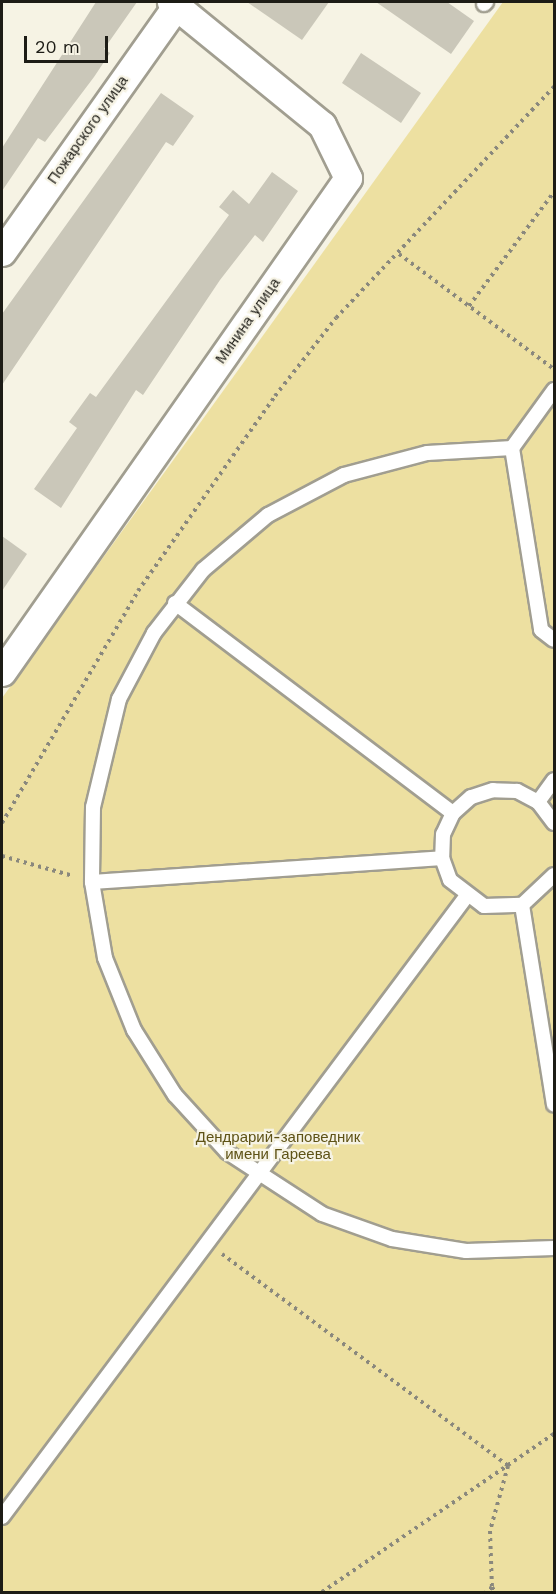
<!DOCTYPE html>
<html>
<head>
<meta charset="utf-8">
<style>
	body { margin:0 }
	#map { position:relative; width:556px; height:1594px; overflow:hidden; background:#f6f3e4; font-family:"Work Sans",sans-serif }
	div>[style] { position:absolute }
	.green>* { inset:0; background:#ede0a1 }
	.building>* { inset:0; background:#cac7b9 }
	.path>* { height:4px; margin-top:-2px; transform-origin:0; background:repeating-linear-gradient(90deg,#8a887d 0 3px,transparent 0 7.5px) }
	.roads { filter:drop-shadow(2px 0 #a19e90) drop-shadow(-2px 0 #a19e90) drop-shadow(0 2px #a19e90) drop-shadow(0 -2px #a19e90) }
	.lane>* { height:14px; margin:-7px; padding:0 7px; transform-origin:7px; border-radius:7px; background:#fff }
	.street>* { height:27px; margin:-13.5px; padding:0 13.5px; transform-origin:13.5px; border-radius:13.5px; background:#fff }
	span { translate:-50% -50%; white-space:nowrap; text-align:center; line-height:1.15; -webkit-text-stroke:4.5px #f6f3e4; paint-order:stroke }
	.street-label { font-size:15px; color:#1d1c16 }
	.park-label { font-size:15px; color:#5e5216 }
	.frame { position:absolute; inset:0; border:3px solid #1d1c16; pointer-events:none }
	.scale { position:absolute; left:24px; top:36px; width:84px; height:27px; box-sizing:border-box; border:3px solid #1d1c16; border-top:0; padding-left:8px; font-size:18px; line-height:21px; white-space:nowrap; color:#1d1c16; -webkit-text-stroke:4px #f6f3e4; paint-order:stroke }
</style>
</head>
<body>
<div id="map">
	<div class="green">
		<i style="clip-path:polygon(503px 2px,554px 2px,554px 1592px,2px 1592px,2px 698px)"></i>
	</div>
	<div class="building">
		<i style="clip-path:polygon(96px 2px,137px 2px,104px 49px,110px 53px,94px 77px,45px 142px,38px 138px,2px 191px,2px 148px)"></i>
		<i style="clip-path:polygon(247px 2px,329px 2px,302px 40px)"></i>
		<i style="clip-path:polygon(376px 2px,447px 2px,474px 21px,451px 54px)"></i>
		<i style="clip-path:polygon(361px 53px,421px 93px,401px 123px,342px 83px)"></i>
		<i style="clip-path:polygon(161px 93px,194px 116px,173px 146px,166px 142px,2px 385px,2px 314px)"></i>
		<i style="clip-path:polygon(272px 172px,298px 191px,263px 242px,255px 235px,220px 280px,143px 395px,136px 390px,61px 508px,34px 489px,77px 428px,69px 422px,90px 393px,96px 397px,229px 215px,219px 207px,233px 190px,249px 204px)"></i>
		<i style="clip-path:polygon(2px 536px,27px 554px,2px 591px)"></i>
	</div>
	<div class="path">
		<i style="left:399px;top:254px;width:193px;rotate:36.6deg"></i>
		<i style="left:469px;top:306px;width:142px;rotate:-53.3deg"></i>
		<i style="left:2px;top:823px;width:269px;rotate:-59.6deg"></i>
		<i style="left:138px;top:591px;width:238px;rotate:-54.9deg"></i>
		<i style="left:275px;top:396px;width:99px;rotate:-52deg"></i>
		<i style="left:336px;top:318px;width:318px;rotate:-46.7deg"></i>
		<i style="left:2px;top:856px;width:74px;rotate:15.7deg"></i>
		<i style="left:222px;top:1254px;width:356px;rotate:36.5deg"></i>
		<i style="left:508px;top:1466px;width:67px;rotate:105.5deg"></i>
		<i style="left:490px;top:1531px;width:56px;rotate:88deg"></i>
		<i style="left:492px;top:1587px;width:8px;rotate:140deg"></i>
		<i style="left:492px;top:1587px;width:6px;rotate:59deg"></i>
		<i style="left:322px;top:1592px;width:281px;rotate:-34.3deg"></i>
	</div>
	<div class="roads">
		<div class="lane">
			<i style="left:484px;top:4px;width:3px;rotate:-45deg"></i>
			<i style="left:554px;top:390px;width:72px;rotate:125.9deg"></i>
			<i style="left:512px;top:448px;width:184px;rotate:80.9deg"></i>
			<i style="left:541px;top:630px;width:16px;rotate:38deg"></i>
			<i style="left:512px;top:448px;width:85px;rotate:176.6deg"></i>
			<i style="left:427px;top:453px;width:86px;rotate:165.2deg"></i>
			<i style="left:344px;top:475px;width:86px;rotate:152.2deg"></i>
			<i style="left:268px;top:515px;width:85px;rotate:139.8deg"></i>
			<i style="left:203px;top:570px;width:80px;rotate:127.9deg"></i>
			<i style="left:154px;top:633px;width:75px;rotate:117.9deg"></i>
			<i style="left:119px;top:699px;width:111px;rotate:103.5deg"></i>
			<i style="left:93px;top:807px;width:75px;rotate:90.8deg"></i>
			<i style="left:92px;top:882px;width:77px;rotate:80.3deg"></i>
			<i style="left:105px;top:958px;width:78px;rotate:68.1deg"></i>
			<i style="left:134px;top:1030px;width:77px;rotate:57.8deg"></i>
			<i style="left:175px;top:1095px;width:77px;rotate:47.6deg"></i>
			<i style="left:227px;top:1152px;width:113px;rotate:33.1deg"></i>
			<i style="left:322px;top:1214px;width:74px;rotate:19.7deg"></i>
			<i style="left:392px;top:1239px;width:75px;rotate:9.2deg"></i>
			<i style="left:466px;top:1251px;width:88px;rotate:-2deg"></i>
			<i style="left:175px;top:603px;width:348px;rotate:37.1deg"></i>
			<i style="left:538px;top:802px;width:27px;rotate:-54deg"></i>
			<i style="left:554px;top:823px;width:26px;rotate:-127deg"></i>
			<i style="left:538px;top:802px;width:24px;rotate:-152deg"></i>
			<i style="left:517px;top:791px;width:24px;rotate:-178deg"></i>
			<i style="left:493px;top:790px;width:23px;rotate:162deg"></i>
			<i style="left:471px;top:797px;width:24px;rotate:138deg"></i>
			<i style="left:453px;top:813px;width:23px;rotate:115deg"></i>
			<i style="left:443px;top:834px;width:24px;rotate:92deg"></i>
			<i style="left:442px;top:858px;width:23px;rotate:70deg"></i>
			<i style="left:450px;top:880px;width:43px;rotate:37.4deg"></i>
			<i style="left:484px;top:906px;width:38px;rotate:-2deg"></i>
			<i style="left:522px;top:905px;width:44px;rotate:-43.2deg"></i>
			<i style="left:92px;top:882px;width:351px;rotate:-3.9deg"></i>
			<i style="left:522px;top:905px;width:202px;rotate:80.9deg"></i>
			<i style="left:2px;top:1517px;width:774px;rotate:-53.19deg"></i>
		</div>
		<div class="street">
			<i style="left:2px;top:252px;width:299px;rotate:-54.7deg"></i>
			<i style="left:2px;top:672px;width:603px;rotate:-54.99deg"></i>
			<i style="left:348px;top:178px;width:59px;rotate:-116.1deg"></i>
			<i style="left:322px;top:125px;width:195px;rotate:-140.8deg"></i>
		</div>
	</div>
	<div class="street-label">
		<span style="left:88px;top:130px;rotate:-55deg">Пожарского улица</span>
		<span style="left:248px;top:321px;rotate:-55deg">Минина улица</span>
	</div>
	<div class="park-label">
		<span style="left:278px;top:1146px">Дендрарий-заповедник<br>имени Гареева</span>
	</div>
	<div class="frame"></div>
	<div class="scale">20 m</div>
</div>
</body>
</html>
